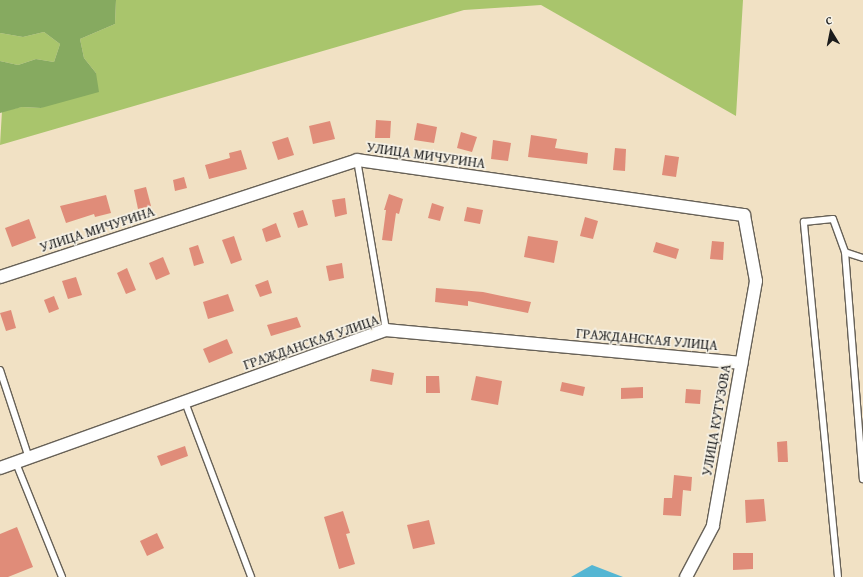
<!DOCTYPE html>
<html>
<head>
<meta charset="utf-8">
<style>
	body { margin:0 }
	#map { position:relative; width:863px; height:577px; overflow:hidden; background:#f1e1c4; font-family:"Gentium Book Plus",serif }
	div>[style] { position:absolute }
	.green>* { inset:0; background:#a9c56c }
	.forest>* { inset:0; background:#86aa60 }
	.water>* { inset:0; background:#54b6d3 }
	.building>* { inset:0; background:#e08c79 }
	.roads { filter:drop-shadow(1px 0 #676157) drop-shadow(-1px 0 #676157) drop-shadow(0 1px #676157) drop-shadow(0 -1px #676157) }
	.lane>* { height:6px; margin:-3px; padding:0 3px; transform-origin:3px; border-radius:3px; background:#fff }
	.street>* { height:12px; margin:-6px; padding:0 6px; transform-origin:6px; border-radius:6px; background:#fff }
	span { translate:-50% -50%; white-space:nowrap; text-align:center; line-height:1.15; -webkit-text-stroke:3px #f7f3e8; paint-order:stroke }
	.street-label { font-size:14px; color:#1c1c1c }
	.north { position:absolute; left:811px; top:12px; width:40px; height:40px; -webkit-text-stroke:3px #f7f3e8; paint-order:stroke; rotate:350deg; font-size:11px; font-weight:700; line-height:16px; text-align:center; color:#1c1c1c }
	.north::after { content:''; display:block; margin:auto; width:14px; height:18px; background:#1c1c1c; clip-path:polygon(50% 0,100% 100%,50% 72%,0 100%) }
</style>
</head>
<body>
<div id="map">
	<div class="green">
		<i style="clip-path:polygon(116px 0,743px 0,736px 116px,541px 5px,464px 10px,0 145px,2px 111px,22px 107px,41px 108px,96px 73px,84px 58px,80px 39px,115px 24px)"></i>
		<i style="clip-path:polygon(44px 32px,60px 44px,54px 62px,36px 59px,18px 65px,0 61px,0 33px,23px 37px)"></i>
	</div>
	<div class="forest">
		<i style="clip-path:polygon(0 0,116px 0,115px 24px,80px 39px,84px 58px,96px 73px,99px 92px,41px 108px,22px 107px,0 113px,0 61px,18px 65px,36px 59px,54px 62px,60px 44px,44px 32px,23px 37px,0 33px)"></i>
	</div>
	<div class="water">
		<i style="clip-path:polygon(592px 565px,623px 577px,571px 577px)"></i>
	</div>
	<div class="building">
		<i style="clip-path:polygon(376px 120px,391px 121px,390px 138px,375px 138px)"></i>
		<i style="clip-path:polygon(330px 121px,335px 139px,313px 144px,309px 126px)"></i>
		<i style="clip-path:polygon(417px 123px,437px 127px,434px 143px,414px 140px)"></i>
		<i style="clip-path:polygon(461px 132px,477px 137px,472px 152px,457px 148px)"></i>
		<i style="clip-path:polygon(531px 135px,557px 139px,555px 148px,588px 153px,587px 164px,528px 157px)"></i>
		<i style="clip-path:polygon(288px 137px,294px 155px,278px 160px,272px 142px)"></i>
		<i style="clip-path:polygon(493px 140px,511px 143px,508px 161px,491px 159px)"></i>
		<i style="clip-path:polygon(615px 148px,626px 149px,625px 171px,613px 170px)"></i>
		<i style="clip-path:polygon(241px 150px,247px 169px,209px 179px,205px 165px,230px 158px,229px 153px)"></i>
		<i style="clip-path:polygon(665px 155px,679px 157px,676px 177px,662px 175px)"></i>
		<i style="clip-path:polygon(184px 177px,187px 188px,175px 191px,173px 180px)"></i>
		<i style="clip-path:polygon(146px 187px,151px 206px,138px 209px,134px 190px)"></i>
		<i style="clip-path:polygon(389px 194px,403px 199px,399px 214px,396px 213px,392px 241px,382px 240px,386px 210px,384px 210px)"></i>
		<i style="clip-path:polygon(106px 195px,111px 213px,95px 217px,94px 214px,66px 223px,60px 206px)"></i>
		<i style="clip-path:polygon(345px 198px,347px 214px,335px 217px,332px 200px)"></i>
		<i style="clip-path:polygon(432px 203px,444px 207px,440px 221px,428px 218px)"></i>
		<i style="clip-path:polygon(467px 207px,483px 210px,480px 224px,464px 221px)"></i>
		<i style="clip-path:polygon(303px 210px,308px 225px,298px 228px,293px 213px)"></i>
		<i style="clip-path:polygon(585px 217px,598px 221px,593px 239px,580px 236px)"></i>
		<i style="clip-path:polygon(29px 219px,36px 238px,12px 247px,5px 228px)"></i>
		<i style="clip-path:polygon(276px 223px,281px 237px,266px 242px,262px 229px)"></i>
		<i style="clip-path:polygon(234px 236px,242px 260px,231px 264px,222px 240px)"></i>
		<i style="clip-path:polygon(528px 236px,558px 241px,554px 263px,524px 257px)"></i>
		<i style="clip-path:polygon(712px 241px,724px 242px,723px 260px,710px 259px)"></i>
		<i style="clip-path:polygon(656px 242px,679px 249px,676px 259px,653px 252px)"></i>
		<i style="clip-path:polygon(198px 245px,204px 263px,194px 266px,189px 248px)"></i>
		<i style="clip-path:polygon(163px 257px,170px 274px,156px 280px,149px 263px)"></i>
		<i style="clip-path:polygon(342px 263px,344px 278px,329px 281px,326px 266px)"></i>
		<i style="clip-path:polygon(127px 268px,136px 290px,126px 294px,117px 273px)"></i>
		<i style="clip-path:polygon(76px 277px,82px 295px,68px 299px,62px 281px)"></i>
		<i style="clip-path:polygon(268px 280px,272px 293px,260px 297px,255px 285px)"></i>
		<i style="clip-path:polygon(436px 288px,483px 292px,531px 302px,528px 313px,468px 301px,468px 306px,435px 302px)"></i>
		<i style="clip-path:polygon(228px 294px,234px 311px,208px 319px,203px 302px)"></i>
		<i style="clip-path:polygon(54px 296px,59px 309px,49px 313px,44px 300px)"></i>
		<i style="clip-path:polygon(11px 310px,16px 328px,6px 331px,0 313px)"></i>
		<i style="clip-path:polygon(297px 317px,301px 327px,271px 336px,267px 325px)"></i>
		<i style="clip-path:polygon(227px 339px,233px 353px,209px 363px,203px 349px)"></i>
		<i style="clip-path:polygon(372px 369px,394px 373px,392px 385px,370px 381px)"></i>
		<i style="clip-path:polygon(426px 376px,439px 376px,440px 393px,426px 393px)"></i>
		<i style="clip-path:polygon(476px 376px,502px 381px,498px 405px,471px 400px)"></i>
		<i style="clip-path:polygon(562px 382px,585px 387px,583px 396px,560px 391px)"></i>
		<i style="clip-path:polygon(643px 387px,643px 398px,621px 399px,621px 388px)"></i>
		<i style="clip-path:polygon(686px 389px,701px 390px,700px 404px,685px 403px)"></i>
		<i style="clip-path:polygon(787px 441px,788px 462px,778px 462px,777px 442px)"></i>
		<i style="clip-path:polygon(185px 446px,188px 456px,161px 466px,157px 456px)"></i>
		<i style="clip-path:polygon(674px 475px,692px 477px,691px 491px,683px 490px,681px 516px,663px 515px,664px 498px,672px 498px)"></i>
		<i style="clip-path:polygon(764px 499px,766px 521px,746px 523px,745px 500px)"></i>
		<i style="clip-path:polygon(343px 511px,350px 533px,346px 534px,355px 564px,339px 569px,324px 517px)"></i>
		<i style="clip-path:polygon(429px 520px,435px 544px,413px 549px,407px 525px)"></i>
		<i style="clip-path:polygon(17px 527px,33px 567px,8px 577px,0 577px,0 534px)"></i>
		<i style="clip-path:polygon(157px 533px,164px 548px,147px 556px,140px 541px)"></i>
		<i style="clip-path:polygon(733px 553px,753px 553px,753px 569px,733px 570px)"></i>
	</div>
	<div class="roads">
		<div class="lane">
			<i style="left:357px;top:160px;width:172px;rotate:80.3deg"></i>
			<i style="left:863px;top:258px;width:19px;rotate:-162deg"></i>
			<i style="left:845px;top:252px;width:228px;rotate:85.5deg"></i>
			<i style="left:0;top:370px;width:93px;rotate:71.8deg"></i>
			<i style="left:185px;top:402px;width:187px;rotate:69.3deg"></i>
			<i style="left:16px;top:463px;width:123px;rotate:68deg"></i>
			<i style="left:838px;top:577px;width:357px;rotate:-95.5deg"></i>
			<i style="left:804px;top:222px;width:29px;rotate:-6deg"></i>
			<i style="left:833px;top:219px;width:35px;rotate:70deg"></i>
		</div>
		<div class="street">
			<i style="left:0;top:277px;width:376px;rotate:-18.1deg"></i>
			<i style="left:357px;top:160px;width:391px;rotate:8.1deg"></i>
			<i style="left:744px;top:215px;width:67px;rotate:79.7deg"></i>
			<i style="left:756px;top:281px;width:249px;rotate:100deg"></i>
			<i style="left:713px;top:526px;width:58px;rotate:117.9deg"></i>
			<i style="left:0;top:468px;width:410px;rotate:-19.7deg"></i>
			<i style="left:386px;top:330px;width:357px;rotate:5.3deg"></i>
		</div>
	</div>
	<div class="street-label">
		<span style="left:426px;top:155px;rotate:8deg">УЛИЦА МИЧУРИНА</span>
		<span style="left:97px;top:229px;rotate:-18deg">УЛИЦА МИЧУРИНА</span>
		<span style="left:647px;top:339px;rotate:5deg">ГРАЖДАНСКАЯ УЛИЦА</span>
		<span style="left:311px;top:342px;rotate:-19deg">ГРАЖДАНСКАЯ УЛИЦА</span>
		<span style="left:716px;top:420px;rotate:-80deg">УЛИЦА КУТУЗОВА</span>
	</div>
	<div class="north">С</div>
</div>
</body>
</html>
